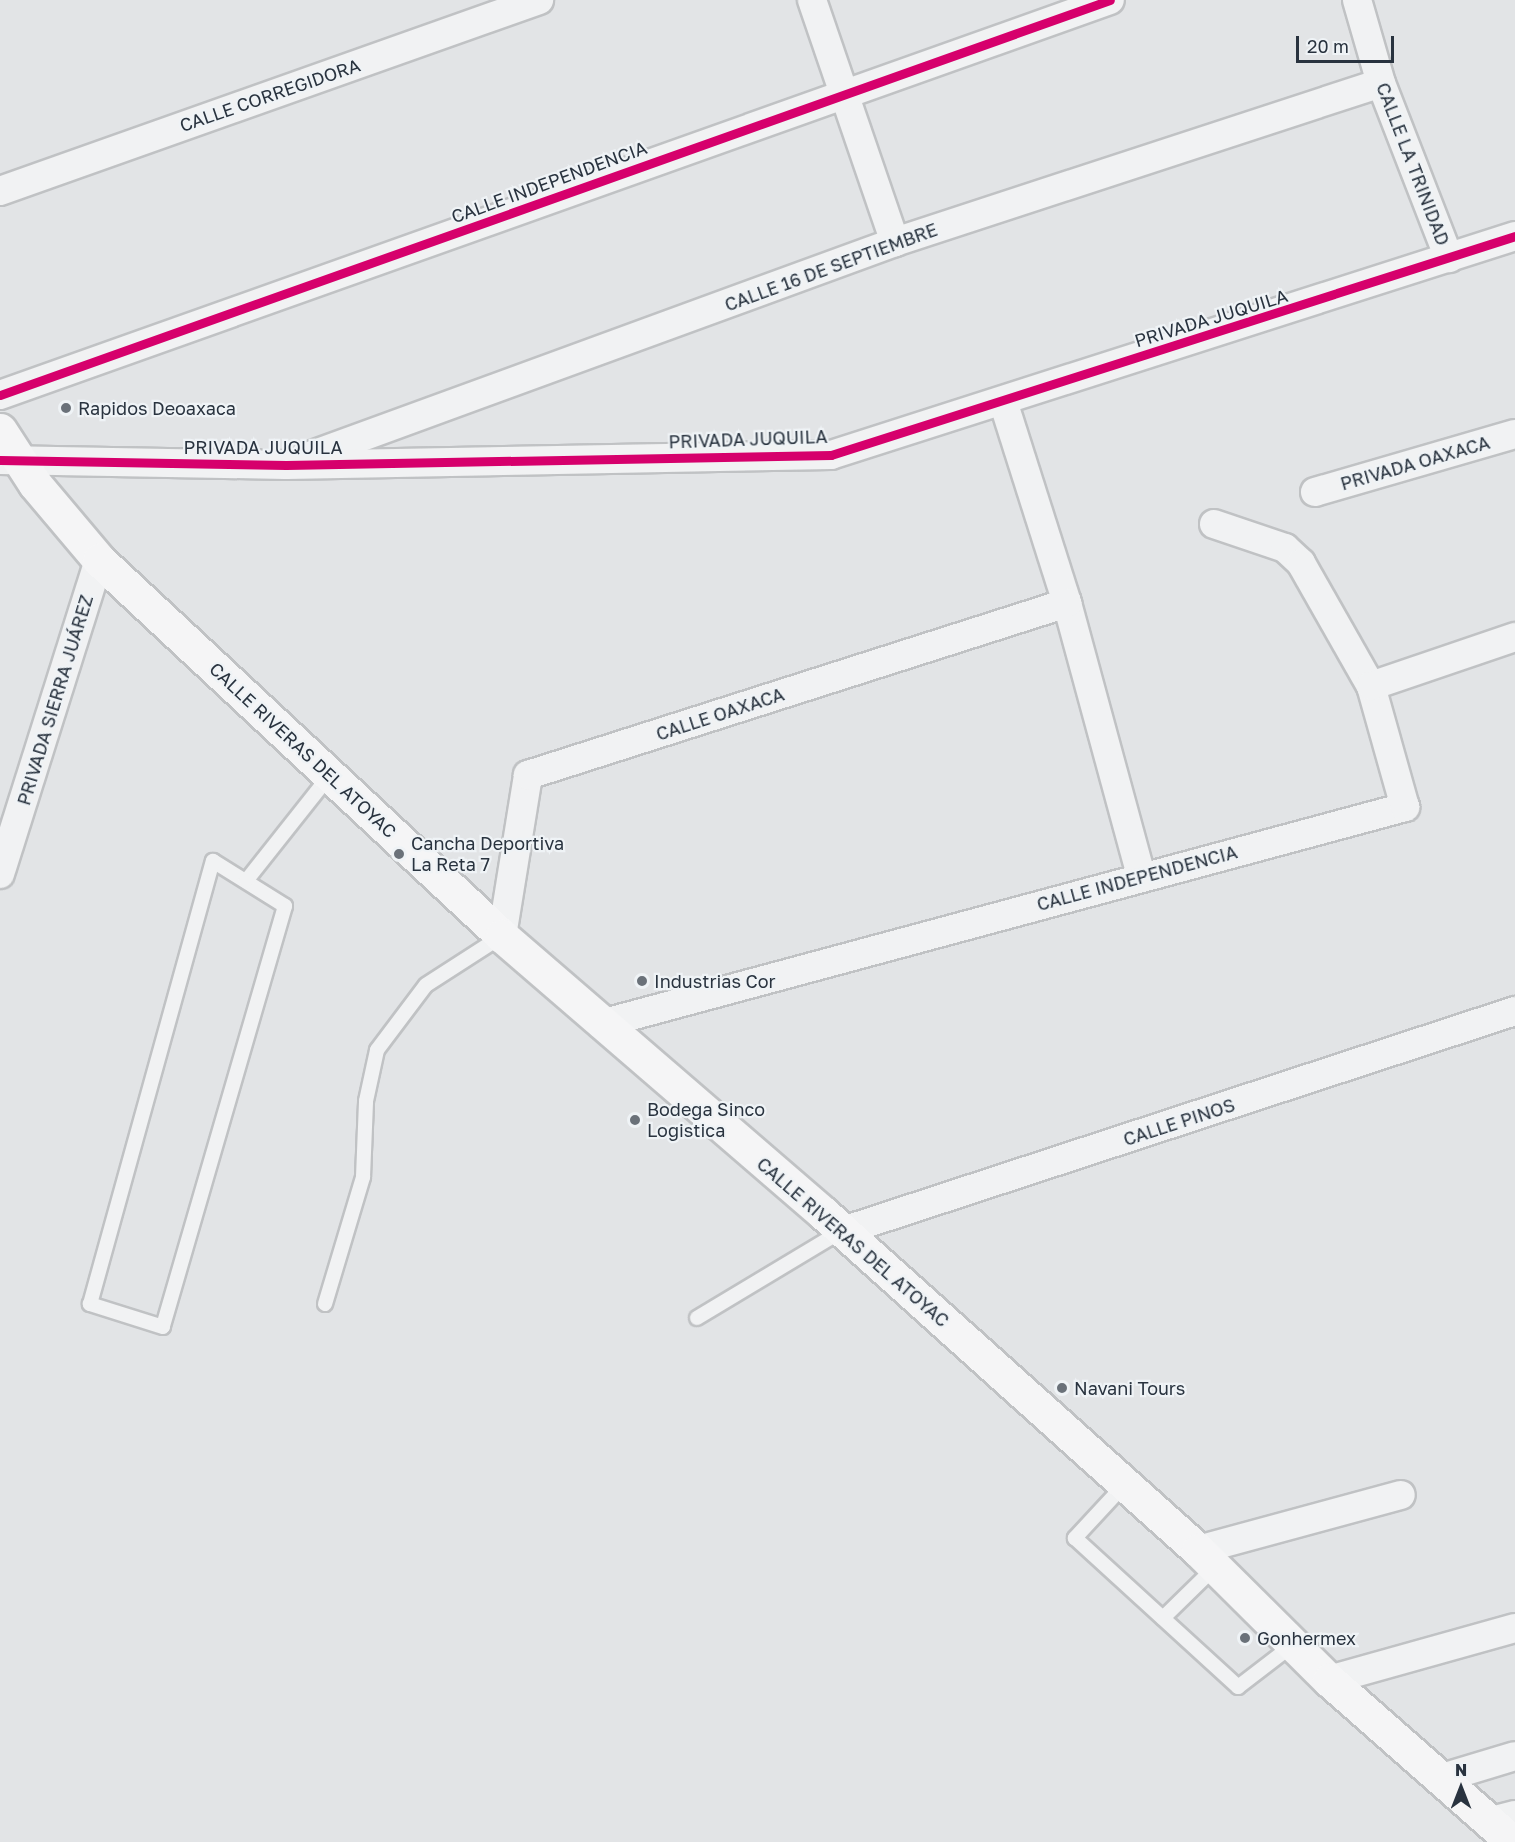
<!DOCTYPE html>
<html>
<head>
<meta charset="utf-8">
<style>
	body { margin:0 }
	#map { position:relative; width:1515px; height:1842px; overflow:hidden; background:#e2e4e6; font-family:"Golos Text",sans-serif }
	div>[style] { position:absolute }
	.roads { filter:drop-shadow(2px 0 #c0c2c4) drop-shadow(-2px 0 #c0c2c4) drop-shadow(0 2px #c0c2c4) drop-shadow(0 -2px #c0c2c4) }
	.service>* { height:14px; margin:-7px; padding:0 7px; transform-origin:7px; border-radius:7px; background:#f1f2f3 }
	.minor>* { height:28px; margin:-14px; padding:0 14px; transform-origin:14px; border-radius:14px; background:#f1f2f3 }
	.primary>* { height:33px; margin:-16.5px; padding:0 16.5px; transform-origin:16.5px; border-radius:16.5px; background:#f5f5f6 }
	.cycleway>* { height:9px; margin:-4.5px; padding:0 4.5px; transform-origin:4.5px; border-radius:4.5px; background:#d6006c }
	.dots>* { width:16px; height:16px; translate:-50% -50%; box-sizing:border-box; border:3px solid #eff3f6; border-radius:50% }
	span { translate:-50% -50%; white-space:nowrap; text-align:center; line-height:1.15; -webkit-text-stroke:4.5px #eff3f6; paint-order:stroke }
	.street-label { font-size:18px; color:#29333f }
	.poi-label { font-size:18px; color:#29333f }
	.left { translate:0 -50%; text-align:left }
	.north { position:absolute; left:1431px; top:1758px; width:60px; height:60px; -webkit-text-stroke:4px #eff3f6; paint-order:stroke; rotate:0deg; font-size:16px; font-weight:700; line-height:24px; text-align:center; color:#29333f }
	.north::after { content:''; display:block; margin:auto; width:21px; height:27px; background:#29333f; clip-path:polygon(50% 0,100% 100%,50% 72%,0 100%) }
	.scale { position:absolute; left:1296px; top:36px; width:98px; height:27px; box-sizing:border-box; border:3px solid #29333f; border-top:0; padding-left:8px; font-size:18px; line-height:21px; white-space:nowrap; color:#29333f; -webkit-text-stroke:4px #eff3f6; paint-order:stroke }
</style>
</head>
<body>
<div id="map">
	<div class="roads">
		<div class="service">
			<i style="left:213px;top:861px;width:85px;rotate:32deg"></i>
			<i style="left:285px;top:906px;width:438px;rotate:106.2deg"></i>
			<i style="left:163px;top:1327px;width:77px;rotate:-162.5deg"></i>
			<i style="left:90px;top:1304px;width:460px;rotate:-74.5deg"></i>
			<i style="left:246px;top:881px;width:135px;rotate:-51.6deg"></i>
			<i style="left:325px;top:1304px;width:133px;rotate:-73.3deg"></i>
			<i style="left:363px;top:1177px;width:76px;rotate:-87.7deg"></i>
			<i style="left:366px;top:1101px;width:52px;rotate:-77.8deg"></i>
			<i style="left:377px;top:1050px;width:81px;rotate:-53deg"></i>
			<i style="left:426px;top:985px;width:90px;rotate:-32.8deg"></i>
			<i style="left:697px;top:1318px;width:169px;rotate:-31deg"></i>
			<i style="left:1125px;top:1484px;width:74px;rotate:132.8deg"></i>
			<i style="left:1075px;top:1538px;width:221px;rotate:42.4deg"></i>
			<i style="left:1238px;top:1687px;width:71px;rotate:-37.5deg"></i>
			<i style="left:1163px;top:1618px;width:73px;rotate:-44.4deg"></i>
		</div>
		<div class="minor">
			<i style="left:812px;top:0;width:256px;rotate:71.1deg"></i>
			<i style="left:1357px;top:0;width:86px;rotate:73.9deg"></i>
			<i style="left:1381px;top:83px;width:188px;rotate:68.8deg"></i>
			<i style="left:0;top:191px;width:572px;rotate:-19.51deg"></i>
			<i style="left:0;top:395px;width:1178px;rotate:-19.59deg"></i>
			<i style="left:1003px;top:401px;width:212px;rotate:72.4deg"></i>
			<i style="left:1067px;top:603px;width:283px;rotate:74.8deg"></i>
			<i style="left:307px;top:457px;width:626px;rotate:-20.08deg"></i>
			<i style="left:895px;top:242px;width:511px;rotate:-18.12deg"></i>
			<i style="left:0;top:460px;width:286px;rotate:1deg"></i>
			<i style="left:286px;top:465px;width:545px;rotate:-1.05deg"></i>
			<i style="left:831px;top:455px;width:718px;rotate:-17.75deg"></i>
			<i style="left:1315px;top:492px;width:208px;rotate:-16.2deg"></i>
			<i style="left:1214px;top:524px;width:75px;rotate:18.7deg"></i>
			<i style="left:1285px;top:548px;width:22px;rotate:43deg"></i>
			<i style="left:1301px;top:563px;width:142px;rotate:60.4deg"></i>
			<i style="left:0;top:874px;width:329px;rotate:-72.5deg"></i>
			<i style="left:502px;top:936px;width:163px;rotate:-80.8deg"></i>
			<i style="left:528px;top:775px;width:566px;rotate:-17.7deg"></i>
			<i style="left:601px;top:1024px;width:833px;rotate:-15.1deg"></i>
			<i style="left:1405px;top:807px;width:126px;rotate:-105.7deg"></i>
			<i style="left:1371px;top:686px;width:152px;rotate:-18.8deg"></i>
			<i style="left:843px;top:1231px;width:707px;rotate:-18.13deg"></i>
			<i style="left:1198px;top:1550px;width:210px;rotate:-15.2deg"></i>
			<i style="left:1329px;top:1680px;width:193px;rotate:-15.6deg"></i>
			<i style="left:1439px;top:1779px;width:79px;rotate:-16.8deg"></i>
			<i style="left:1491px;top:1821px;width:25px;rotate:-14deg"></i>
		</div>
		<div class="primary">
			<i style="left:0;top:430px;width:64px;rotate:57.1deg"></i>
			<i style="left:35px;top:484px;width:99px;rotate:49.9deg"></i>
			<i style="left:99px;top:560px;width:551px;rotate:43.01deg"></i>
			<i style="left:502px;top:936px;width:424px;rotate:40.8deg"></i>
			<i style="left:823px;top:1213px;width:504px;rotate:41.94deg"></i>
			<i style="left:1198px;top:1550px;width:185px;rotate:44.8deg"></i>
			<i style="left:1329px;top:1680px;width:245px;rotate:41.4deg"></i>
		</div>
	</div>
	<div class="cycleway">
		<i style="left:0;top:395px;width:1178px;rotate:-19.59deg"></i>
		<i style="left:0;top:460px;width:286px;rotate:1deg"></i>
		<i style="left:286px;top:465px;width:545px;rotate:-1.05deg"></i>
		<i style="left:831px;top:455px;width:718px;rotate:-17.75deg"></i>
	</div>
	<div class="dots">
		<i style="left:66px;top:408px;background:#6a7179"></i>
		<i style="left:399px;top:854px;background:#6a7179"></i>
		<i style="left:642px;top:981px;background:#6a7179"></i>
		<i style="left:635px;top:1120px;background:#6a7179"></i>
		<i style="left:1062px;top:1388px;background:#6a7179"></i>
		<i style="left:1245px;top:1638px;background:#6a7179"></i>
	</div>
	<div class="street-label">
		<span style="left:270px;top:95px;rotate:-19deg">CALLE CORREGIDORA</span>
		<span style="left:1413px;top:164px;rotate:69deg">CALLE LA TRINIDAD</span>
		<span style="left:549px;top:182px;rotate:-20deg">CALLE INDEPENDENCIA</span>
		<span style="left:831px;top:267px;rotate:-20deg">CALLE 16 DE SEPTIEMBRE</span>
		<span style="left:1211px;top:318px;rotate:-17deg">PRIVADA JUQUILA</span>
		<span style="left:748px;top:439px;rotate:-2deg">PRIVADA JUQUILA</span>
		<span style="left:263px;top:447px">PRIVADA JUQUILA</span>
		<span style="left:1415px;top:463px;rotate:-16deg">PRIVADA OAXACA</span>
		<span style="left:55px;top:700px;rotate:-73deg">PRIVADA SIERRA JUÁREZ</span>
		<span style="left:720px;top:714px;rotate:-18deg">CALLE OAXACA</span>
		<span style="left:303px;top:750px;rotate:43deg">CALLE RIVERAS DEL ATOYAC</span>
		<span style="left:1137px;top:878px;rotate:-15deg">CALLE INDEPENDENCIA</span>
		<span style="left:1179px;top:1122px;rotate:-18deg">CALLE PINOS</span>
		<span style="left:853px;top:1242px;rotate:41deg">CALLE RIVERAS DEL ATOYAC</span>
	</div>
	<div class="poi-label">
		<span class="left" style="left:78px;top:408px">Rapidos Deoaxaca</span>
		<span class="left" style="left:411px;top:854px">Cancha Deportiva<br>La Reta 7</span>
		<span class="left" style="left:654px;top:981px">Industrias Cor</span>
		<span class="left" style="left:647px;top:1120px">Bodega Sinco<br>Logistica</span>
		<span class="left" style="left:1074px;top:1388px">Navani Tours</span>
		<span class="left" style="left:1257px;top:1638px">Gonhermex</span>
	</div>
	<div class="north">N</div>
	<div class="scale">20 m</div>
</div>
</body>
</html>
